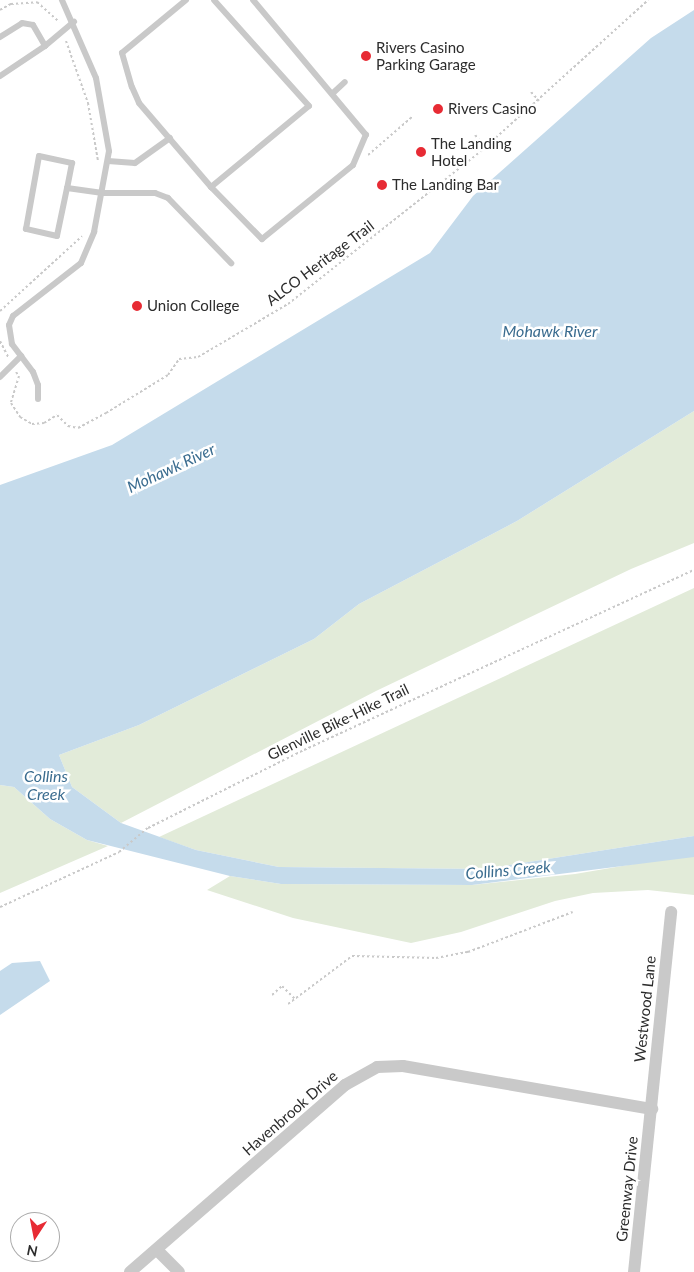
<!DOCTYPE html>
<html>
<head>
<meta charset="utf-8">
<style>
	body { margin:0 }
	#map { position:relative; width:694px; height:1272px; overflow:hidden; background:#fff; font-family:Lato,sans-serif }
	div>[style] { position:absolute }
	.green>* { inset:0; background:#e2ebd9 }
	.water>* { inset:0; background:#c5dbeb }
	.path>* { height:2px; margin-top:-1px; transform-origin:0; background:repeating-linear-gradient(90deg,#c9c9c9 0 2.5px,transparent 0 5px) }
	.service>* { height:6px; margin:-3px; padding:0 3px; transform-origin:3px; border-radius:3px; background:#c9c9c9 }
	.minor>* { height:12px; margin:-6px; padding:0 6px; transform-origin:6px; border-radius:6px; background:#c9c9c9 }
	.dots>* { width:14px; height:14px; translate:-50% -50%; box-sizing:border-box; border:2px solid #fff; border-radius:50% }
	span { translate:-50% -50%; white-space:nowrap; text-align:center; line-height:1.15; -webkit-text-stroke:5px #fff; paint-order:stroke }
	.poi-label { font-size:15px; color:#2c2c2c }
	.left { translate:0 -50%; text-align:left }
	.street-label { font-size:15px; color:#2c2c2c }
	.water-label { font-size:16px; color:#3a6c8f; font-style:italic }
	.north { position:absolute; left:10px; top:1212px; width:50px; height:50px; box-sizing:border-box; background:#fff; border:1px solid #ababab; border-radius:50%; rotate:191deg; font-size:14px; font-weight:700; line-height:20px; text-align:center; color:#2c2c2c }
	.north::after { content:''; display:block; margin:auto; width:18px; height:22px; background:#e72b34; clip-path:polygon(50% 0,100% 100%,50% 72%,0 100%) }
</style>
</head>
<body>
<div id="map">
	<div class="green">
		<i style="clip-path:polygon(694px 411px,694px 543px,631px 569px,376px 691px,121px 823px,72px 787px,59px 755px,139px 725px,314px 639px,359px 604px,517px 521px)"></i>
		<i style="clip-path:polygon(694px 588px,694px 836px,485px 869px,279px 867px,196px 850px,159px 837px)"></i>
		<i style="clip-path:polygon(0 785px,14px 787px,50px 819px,87px 840px,108px 846px,0 893px)"></i>
		<i style="clip-path:polygon(681px 856px,694px 857px,694px 895px,648px 890px,593px 893px,555px 901px,461px 932px,411px 943px,293px 918px,207px 890px,230px 876px,281px 884px,472px 885px,575px 874px)"></i>
	</div>
	<div class="water">
		<i style="clip-path:polygon(694px 10px,694px 411px,517px 521px,359px 604px,314px 639px,139px 725px,59px 755px,72px 787px,121px 823px,196px 850px,279px 867px,485px 869px,694px 836px,694px 857px,472px 885px,281px 884px,230px 876px,87px 840px,50px 819px,14px 787px,0 785px,0 485px,112px 445px,430px 253px,473px 196px,651px 38px)"></i>
		<i style="clip-path:polygon(40px 961px,50px 981px,0 1015px,0 971px,12px 963px)"></i>
	</div>
	<div class="path">
		<i style="left:0;top:10px;width:13px;rotate:-29deg"></i>
		<i style="left:11px;top:4px;width:26px;rotate:-4deg"></i>
		<i style="left:37px;top:2px;width:30px;rotate:42deg"></i>
		<i style="left:66px;top:41px;width:66px;rotate:70.5deg"></i>
		<i style="left:88px;top:103px;width:59px;rotate:80.2deg"></i>
		<i style="left:531px;top:92px;width:12px;rotate:48deg"></i>
		<i style="left:475px;top:135px;width:15px;rotate:48deg"></i>
		<i style="left:368px;top:155px;width:58px;rotate:-40.8deg"></i>
		<i style="left:0;top:311px;width:111px;rotate:-42.4deg"></i>
		<i style="left:0;top:341px;width:18px;rotate:63deg"></i>
		<i style="left:16px;top:372px;width:5px;rotate:53deg"></i>
		<i style="left:19px;top:376px;width:28px;rotate:107deg"></i>
		<i style="left:11px;top:403px;width:17px;rotate:57deg"></i>
		<i style="left:20px;top:417px;width:14px;rotate:30deg"></i>
		<i style="left:32px;top:424px;width:12px;rotate:-5deg"></i>
		<i style="left:44px;top:423px;width:15px;rotate:-32deg"></i>
		<i style="left:57px;top:415px;width:16px;rotate:45deg"></i>
		<i style="left:68px;top:426px;width:10px;rotate:11deg"></i>
		<i style="left:78px;top:428px;width:32px;rotate:-28deg"></i>
		<i style="left:106px;top:413px;width:73px;rotate:-31.5deg"></i>
		<i style="left:168px;top:375px;width:19px;rotate:-55deg"></i>
		<i style="left:179px;top:359px;width:19px;rotate:-6deg"></i>
		<i style="left:198px;top:357px;width:104px;rotate:-30.5deg"></i>
		<i style="left:288px;top:304px;width:246px;rotate:-38.4deg"></i>
		<i style="left:481px;top:151px;width:225px;rotate:-42.1deg"></i>
		<i style="left:0;top:907px;width:131px;rotate:-24.8deg"></i>
		<i style="left:119px;top:852px;width:38px;rotate:-40deg"></i>
		<i style="left:148px;top:828px;width:174px;rotate:-26.6deg"></i>
		<i style="left:304px;top:750px;width:430px;rotate:-24.8deg"></i>
		<i style="left:272px;top:995px;width:13px;rotate:-42deg"></i>
		<i style="left:282px;top:986px;width:18px;rotate:45deg"></i>
		<i style="left:288px;top:1004px;width:80px;rotate:-36.9deg"></i>
		<i style="left:352px;top:956px;width:84px;rotate:1.4deg"></i>
		<i style="left:436px;top:958px;width:33px;rotate:-11deg"></i>
		<i style="left:468px;top:952px;width:112px;rotate:-20.9deg"></i>
	</div>
	<div class="service">
		<i style="left:186px;top:0;width:83px;rotate:140.4deg"></i>
		<i style="left:122px;top:53px;width:35px;rotate:74deg"></i>
		<i style="left:132px;top:87px;width:17px;rotate:66deg"></i>
		<i style="left:139px;top:103px;width:111px;rotate:49.4deg"></i>
		<i style="left:211px;top:187px;width:73px;rotate:45.6deg"></i>
		<i style="left:262px;top:239px;width:117px;rotate:-39.1deg"></i>
		<i style="left:353px;top:165px;width:33px;rotate:-67deg"></i>
		<i style="left:366px;top:135px;width:176px;rotate:-129.9deg"></i>
		<i style="left:0;top:37px;width:26px;rotate:-32deg"></i>
		<i style="left:22px;top:23px;width:11px;rotate:10deg"></i>
		<i style="left:33px;top:25px;width:24px;rotate:60deg"></i>
		<i style="left:0;top:76px;width:54px;rotate:-33.7deg"></i>
		<i style="left:45px;top:46px;width:38px;rotate:-40deg"></i>
		<i style="left:333px;top:93px;width:16px;rotate:-43deg"></i>
		<i style="left:108px;top:161px;width:27px;rotate:4deg"></i>
		<i style="left:135px;top:163px;width:43px;rotate:-35.5deg"></i>
		<i style="left:211px;top:187px;width:127px;rotate:-39.6deg"></i>
		<i style="left:309px;top:106px;width:142px;rotate:-131.9deg"></i>
		<i style="left:67px;top:188px;width:49px;rotate:101.8deg"></i>
		<i style="left:57px;top:236px;width:32px;rotate:-167deg"></i>
		<i style="left:26px;top:229px;width:74px;rotate:-79.9deg"></i>
		<i style="left:39px;top:156px;width:34px;rotate:12deg"></i>
		<i style="left:72px;top:163px;width:25px;rotate:101deg"></i>
		<i style="left:67px;top:188px;width:36px;rotate:8deg"></i>
		<i style="left:103px;top:193px;width:52px"></i>
		<i style="left:155px;top:193px;width:14px;rotate:21deg"></i>
		<i style="left:168px;top:198px;width:91px;rotate:45.9deg"></i>
		<i style="left:0;top:377px;width:30px;rotate:-45deg"></i>
		<i style="left:38px;top:399px;width:14px;rotate:-90deg"></i>
		<i style="left:38px;top:385px;width:14px;rotate:-111deg"></i>
		<i style="left:33px;top:372px;width:35px;rotate:-127deg"></i>
		<i style="left:12px;top:344px;width:19px;rotate:-99deg"></i>
		<i style="left:9px;top:325px;width:10px;rotate:-66deg"></i>
		<i style="left:13px;top:316px;width:86px;rotate:-37.9deg"></i>
		<i style="left:81px;top:263px;width:34px;rotate:-67deg"></i>
		<i style="left:94px;top:232px;width:82px;rotate:-79.5deg"></i>
		<i style="left:109px;top:151px;width:74px;rotate:-100.1deg"></i>
		<i style="left:96px;top:78px;width:85px;rotate:-113.6deg"></i>
	</div>
	<div class="minor">
		<i style="left:157px;top:1250px;width:31px;rotate:45deg"></i>
		<i style="left:130px;top:1272px;width:285px;rotate:-41deg"></i>
		<i style="left:345px;top:1085px;width:37px;rotate:-29deg"></i>
		<i style="left:377px;top:1067px;width:26px;rotate:-2deg"></i>
		<i style="left:403px;top:1066px;width:253px;rotate:9.8deg"></i>
		<i style="left:634px;top:1272px;width:362px;rotate:-84.1deg"></i>
	</div>
	<div class="dots">
		<i style="left:366px;top:56px;background:#e72b34"></i>
		<i style="left:438px;top:109px;background:#e72b34"></i>
		<i style="left:421px;top:152px;background:#e72b34"></i>
		<i style="left:382px;top:185px;background:#e72b34"></i>
		<i style="left:137px;top:306px;background:#e72b34"></i>
	</div>
	<div class="poi-label">
		<span class="left" style="left:376px;top:56px">Rivers Casino<br>Parking Garage</span>
		<span class="left" style="left:448px;top:109px">Rivers Casino</span>
		<span class="left" style="left:431px;top:152px">The Landing<br>Hotel</span>
		<span class="left" style="left:392px;top:185px">The Landing Bar</span>
		<span class="left" style="left:147px;top:306px">Union College</span>
	</div>
	<div class="street-label">
		<span style="left:320px;top:263px;rotate:-37deg">ALCO Heritage Trail</span>
		<span style="left:338px;top:722px;rotate:-26deg">Glenville Bike-Hike Trail</span>
		<span style="left:645px;top:1009px;rotate:-84deg">Westwood Lane</span>
		<span style="left:290px;top:1113px;rotate:-41deg">Havenbrook Drive</span>
		<span style="left:627px;top:1189px;rotate:-84deg">Greenway Drive</span>
	</div>
	<div class="water-label">
		<span style="left:550px;top:331px">Mohawk River</span>
		<span style="left:171px;top:468px;rotate:-25deg">Mohawk River</span>
		<span style="left:46px;top:785px">Collins<br>Creek</span>
		<span style="left:508px;top:870px;rotate:-5deg">Collins Creek</span>
	</div>
	<div class="north">N</div>
</div>
</body>
</html>
